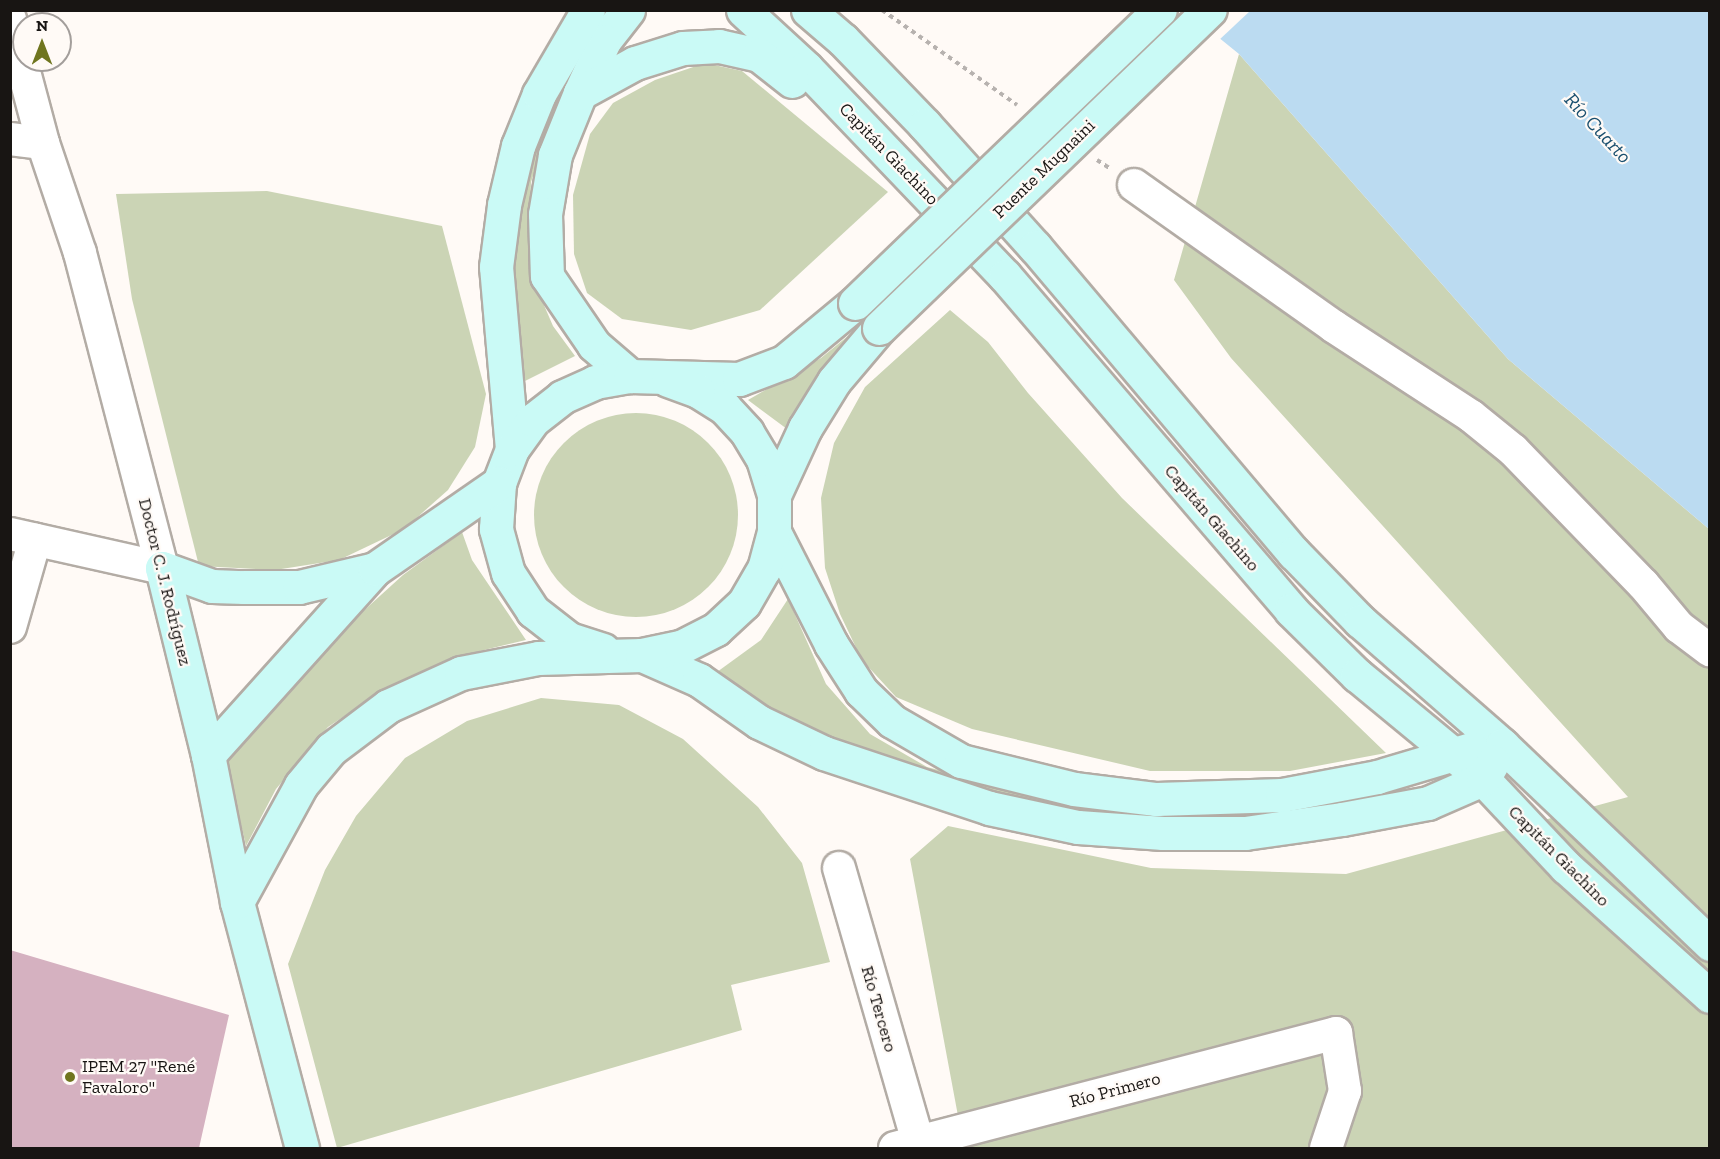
<!DOCTYPE html>
<html>
<head>
<meta charset="utf-8">
<style>
	body { margin:0 }
	#map { position:relative; width:1720px; height:1159px; overflow:hidden; background:#fffaf6; font-family:"Zilla Slab",serif }
	div>[style] { position:absolute }
	.green>* { inset:0; background:#cbd4b5 }
	.round { border-radius:50% }
	.water>* { inset:0; background:#bbdbf1 }
	.pier>* { inset:0; background:#fffaf6 }
	.building>* { inset:0; background:#d5b1c0 }
	.path>* { height:4px; margin-top:-2px; transform-origin:0; background:repeating-linear-gradient(90deg,#b7b2af 0 4.5px,transparent 0 9px) }
	.roads { filter:drop-shadow(2px 0 #b3aca5) drop-shadow(-2px 0 #b3aca5) drop-shadow(0 2px #b3aca5) drop-shadow(0 -2px #b3aca5) }
	.minor>* { height:32px; margin:-16px; padding:0 16px; transform-origin:16px; border-radius:16px; background:#fff }
	.secondary>* { height:33px; margin:-16.5px; padding:0 16.5px; transform-origin:16.5px; border-radius:16.5px; background:#cafaf6 }
	.bridges { filter:drop-shadow(2px 0 #b3aca5) drop-shadow(-2px 0 #b3aca5) drop-shadow(0 2px #b3aca5) drop-shadow(0 -2px #b3aca5) }
	.secondary-bridge>* { height:33px; margin:-16.5px; padding:0 16.5px; transform-origin:16.5px; border-radius:16.5px; background:#cafaf6 }
	.dots>* { width:16px; height:16px; translate:-50% -50%; box-sizing:border-box; border:3px solid #fffaf6; border-radius:50% }
	span { translate:-50% -50%; white-space:nowrap; text-align:center; line-height:1.15; -webkit-text-stroke:4.5px #fffaf6; paint-order:stroke }
	.street-label { font-size:18px; color:#181513 }
	.poi-label { font-size:18px; color:#181513 }
	.left { translate:0 -50%; text-align:left }
	.water-label { font-size:20px; color:#1b506f; font-style:italic }
	.frame { position:absolute; inset:0; border:12px solid #181513; pointer-events:none }
	.north { position:absolute; left:12px; top:12px; width:60px; height:60px; box-sizing:border-box; background:#fffaf6; border:2px solid #a39e9b; border-radius:50%; rotate:0deg; font-size:16px; font-weight:700; line-height:24px; text-align:center; color:#181513 }
	.north::after { content:''; display:block; margin:auto; width:21px; height:27px; background:#6f751e; clip-path:polygon(50% 0,100% 100%,50% 72%,0 100%) }
</style>
</head>
<body>
<div id="map">
	<div class="green">
		<i style="clip-path:polygon(596px 33px,560px 96px,531px 182px,529px 252px,537px 289px,553px 326px,575px 356px,525px 381px,512px 314px,511px 239px,543px 107px)"></i>
		<i style="clip-path:polygon(1239px 54px,1508px 359px,1709px 529px,1709px 1148px,964px 1148px,910px 859px,948px 826px,1151px 868px,1346px 874px,1628px 797px,1231px 358px,1174px 280px)"></i>
		<i style="clip-path:polygon(705px 63px,742px 71px,888px 192px,760px 310px,691px 330px,622px 319px,587px 293px,574px 254px,573px 195px,590px 134px,613px 103px,655px 80px)"></i>
		<i style="clip-path:polygon(267px 191px,442px 226px,486px 394px,475px 447px,448px 490px,404px 529px,339px 560px,275px 570px,199px 566px,132px 299px,116px 194px)"></i>
		<i style="clip-path:polygon(898px 295px,787px 429px,748px 400px,821px 358px)"></i>
		<i style="clip-path:polygon(950px 310px,988px 342px,1028px 393px,1122px 498px,1386px 753px,1290px 771px,1150px 771px,972px 729px,896px 697px,862px 660px,840px 614px,825px 568px,821px 498px,834px 443px,865px 387px)"></i>
		<i class="round" style="left:534px;top:413px;width:204px;height:204px"></i>
		<i style="clip-path:polygon(462px 532px,472px 560px,526px 640px,455px 657px,388px 687px,328px 727px,276px 789px,246px 846px,227px 763px,327px 644px,403px 575px)"></i>
		<i style="clip-path:polygon(788px 599px,826px 684px,870px 734px,927px 767px,1049px 799px,1263px 808px,1421px 790px,1281px 816px,1138px 820px,1013px 807px,891px 768px,781px 715px,717px 672px,761px 640px)"></i>
		<i style="clip-path:polygon(541px 698px,619px 705px,683px 739px,758px 807px,802px 863px,830px 962px,731px 985px,742px 1030px,337px 1148px,288px 964px,325px 870px,356px 816px,405px 758px,467px 721px)"></i>
	</div>
	<div class="water">
		<i style="clip-path:polygon(1186px 11px,1709px 11px,1709px 529px,1508px 359px,1239px 54px)"></i>
	</div>
	<div class="pier">
		<i style="clip-path:polygon(1183px 11px,1250px 11px,1218px 41px)"></i>
	</div>
	<div class="building">
		<i style="clip-path:polygon(10px 950px,229px 1015px,199px 1148px,10px 1148px)"></i>
	</div>
	<div class="path">
		<i style="left:882px;top:10px;width:165px;rotate:35.1deg"></i>
		<i style="left:1097px;top:160px;width:17px;rotate:33deg"></i>
	</div>
	<div class="roads">
		<div class="minor">
			<i style="left:10px;top:19px;width:128px;rotate:75.1deg"></i>
			<i style="left:43px;top:143px;width:116px;rotate:71.4deg"></i>
			<i style="left:80px;top:253px;width:325px;rotate:75.4deg"></i>
			<i style="left:162px;top:568px;width:156px;rotate:-167.4deg"></i>
			<i style="left:10px;top:139px;width:33px;rotate:7deg"></i>
			<i style="left:1134px;top:185px;width:244px;rotate:35.3deg"></i>
			<i style="left:1333px;top:326px;width:165px;rotate:33.1deg"></i>
			<i style="left:1471px;top:416px;width:54px;rotate:39deg"></i>
			<i style="left:1513px;top:450px;width:187px;rotate:45.9deg"></i>
			<i style="left:1643px;top:584px;width:56px;rotate:50.1deg"></i>
			<i style="left:1679px;top:627px;width:39px;rotate:37deg"></i>
			<i style="left:10px;top:627px;width:91px;rotate:-74deg"></i>
			<i style="left:839px;top:868px;width:291px;rotate:73.9deg"></i>
			<i style="left:895px;top:1148px;width:456px;rotate:-14.6deg"></i>
			<i style="left:1336px;top:1033px;width:59px;rotate:81.2deg"></i>
			<i style="left:1345px;top:1091px;width:60px;rotate:108.4deg"></i>
		</div>
		<div class="secondary">
			<i style="left:628px;top:10px;width:39px;rotate:128deg"></i>
			<i style="left:604px;top:41px;width:57px;rotate:114.8deg"></i>
			<i style="left:580px;top:93px;width:67px;rotate:112deg"></i>
			<i style="left:555px;top:155px;width:60px;rotate:99.6deg"></i>
			<i style="left:545px;top:214px;width:62px;rotate:88.2deg"></i>
			<i style="left:547px;top:276px;width:83px;rotate:55.7deg"></i>
			<i style="left:594px;top:345px;width:48px;rotate:40.7deg"></i>
			<i style="left:743px;top:10px;width:86px;rotate:42.6deg"></i>
			<i style="left:806px;top:68px;width:288px;rotate:46.3deg"></i>
			<i style="left:1005px;top:276px;width:440px;rotate:49.4deg"></i>
			<i style="left:1291px;top:610px;width:93px;rotate:44.6deg"></i>
			<i style="left:1357px;top:675px;width:163px;rotate:39.5deg"></i>
			<i style="left:1483px;top:779px;width:121px;rotate:46.7deg"></i>
			<i style="left:1566px;top:867px;width:193px;rotate:41.9deg"></i>
			<i style="left:808px;top:10px;width:46px;rotate:40.6deg"></i>
			<i style="left:843px;top:40px;width:118px;rotate:46deg"></i>
			<i style="left:925px;top:125px;width:164px;rotate:48deg"></i>
			<i style="left:1035px;top:247px;width:401px;rotate:49.8deg"></i>
			<i style="left:1294px;top:553px;width:95px;rotate:45.9deg"></i>
			<i style="left:1360px;top:621px;width:189px;rotate:41.1deg"></i>
			<i style="left:1502px;top:745px;width:288px;rotate:43.7deg"></i>
			<i style="left:580px;top:93px;width:63px;rotate:-28.6deg"></i>
			<i style="left:635px;top:63px;width:50px;rotate:-17.4deg"></i>
			<i style="left:683px;top:48px;width:36px;rotate:-3deg"></i>
			<i style="left:719px;top:46px;width:41px;rotate:12.7deg"></i>
			<i style="left:759px;top:55px;width:42px;rotate:38.2deg"></i>
			<i style="left:512px;top:449px;width:183px;rotate:-95deg"></i>
			<i style="left:496px;top:267px;width:63px;rotate:-82.6deg"></i>
			<i style="left:504px;top:205px;width:61px;rotate:-76.7deg"></i>
			<i style="left:518px;top:146px;width:56px;rotate:-68deg"></i>
			<i style="left:539px;top:94px;width:97px;rotate:-59.7deg"></i>
			<i style="left:774px;top:495px;width:74px;rotate:-65.2deg"></i>
			<i style="left:805px;top:428px;width:55px;rotate:-58.3deg"></i>
			<i style="left:834px;top:381px;width:70px;rotate:-49.7deg"></i>
			<i style="left:774px;top:532px;width:126px;rotate:63deg"></i>
			<i style="left:831px;top:644px;width:56px;rotate:57.4deg"></i>
			<i style="left:861px;top:691px;width:43px;rotate:44.1deg"></i>
			<i style="left:892px;top:721px;width:80px;rotate:30.1deg"></i>
			<i style="left:961px;top:761px;width:116px;rotate:13.9deg"></i>
			<i style="left:1074px;top:789px;width:83px;rotate:7deg"></i>
			<i style="left:1156px;top:799px;width:126px;rotate:-1.8deg"></i>
			<i style="left:1282px;top:795px;width:97px;rotate:-10.7deg"></i>
			<i style="left:1377px;top:777px;width:98px;rotate:-16.6deg"></i>
			<i style="left:162px;top:568px;width:193px;rotate:76.2deg"></i>
			<i style="left:208px;top:755px;width:150px;rotate:78.8deg"></i>
			<i style="left:237px;top:902px;width:254px;rotate:75.2deg"></i>
			<i style="left:162px;top:568px;width:53px;rotate:19.8deg"></i>
			<i style="left:212px;top:586px;width:32px;rotate:2deg"></i>
			<i style="left:244px;top:587px;width:55px"></i>
			<i style="left:299px;top:587px;width:78px;rotate:-13.3deg"></i>
			<i style="left:603px;top:650px;width:36px;rotate:-162deg"></i>
			<i style="left:569px;top:639px;width:46px;rotate:-142.1deg"></i>
			<i style="left:533px;top:611px;width:45px;rotate:-123.3deg"></i>
			<i style="left:508px;top:573px;width:46px;rotate:-105.3deg"></i>
			<i style="left:496px;top:529px;width:46px;rotate:-86.3deg"></i>
			<i style="left:499px;top:483px;width:36px;rotate:-69deg"></i>
			<i style="left:512px;top:449px;width:36px;rotate:-54deg"></i>
			<i style="left:533px;top:420px;width:37px;rotate:-38deg"></i>
			<i style="left:562px;top:397px;width:36px;rotate:-24deg"></i>
			<i style="left:595px;top:382px;width:36px;rotate:-10deg"></i>
			<i style="left:630px;top:376px;width:109px;rotate:1.6deg"></i>
			<i style="left:739px;top:379px;width:48px;rotate:-20.7deg"></i>
			<i style="left:784px;top:362px;width:92px;rotate:-39.7deg"></i>
			<i style="left:642px;top:655px;width:62px;rotate:23.7deg"></i>
			<i style="left:699px;top:680px;width:73px;rotate:35deg"></i>
			<i style="left:759px;top:722px;width:72px;rotate:25.5deg"></i>
			<i style="left:824px;top:753px;width:174px;rotate:18.4deg"></i>
			<i style="left:989px;top:808px;width:91px;rotate:12.1deg"></i>
			<i style="left:1078px;top:827px;width:85px;rotate:4deg"></i>
			<i style="left:1163px;top:833px;width:82px"></i>
			<i style="left:1245px;top:833px;width:98px;rotate:-8.2deg"></i>
			<i style="left:1342px;top:819px;width:87px;rotate:-10.5deg"></i>
			<i style="left:1428px;top:803px;width:60px;rotate:-23.6deg"></i>
			<i style="left:1483px;top:779px;width:20px;rotate:-60deg"></i>
			<i style="left:208px;top:755px;width:250px;rotate:-48.1deg"></i>
			<i style="left:375px;top:569px;width:151px;rotate:-34.7deg"></i>
			<i style="left:237px;top:902px;width:133px;rotate:-61.3deg"></i>
			<i style="left:301px;top:785px;width:47px;rotate:-50.2deg"></i>
			<i style="left:331px;top:749px;width:71px;rotate:-37deg"></i>
			<i style="left:388px;top:706px;width:80px;rotate:-24.3deg"></i>
			<i style="left:461px;top:673px;width:78px;rotate:-11deg"></i>
			<i style="left:538px;top:658px;width:104px;rotate:-1.7deg"></i>
			<i style="left:642px;top:655px;width:40px;rotate:-12deg"></i>
			<i style="left:681px;top:647px;width:39px;rotate:-27deg"></i>
			<i style="left:716px;top:629px;width:38px;rotate:-43deg"></i>
			<i style="left:744px;top:603px;width:39px;rotate:-60deg"></i>
			<i style="left:764px;top:569px;width:38px;rotate:-75deg"></i>
			<i style="left:774px;top:532px;width:37px;rotate:-90deg"></i>
			<i style="left:774px;top:495px;width:38px;rotate:-107deg"></i>
			<i style="left:763px;top:459px;width:31px;rotate:-121deg"></i>
			<i style="left:747px;top:432px;width:33px;rotate:-133deg"></i>
			<i style="left:725px;top:408px;width:32px;rotate:-148deg"></i>
			<i style="left:698px;top:391px;width:32px;rotate:-160deg"></i>
		</div>
	</div>
	<div class="bridges">
		<div class="secondary-bridge">
			<i style="left:855px;top:303px;width:423px;rotate:-43.9deg"></i>
			<i style="left:879px;top:328px;width:459px;rotate:-43.9deg"></i>
		</div>
	</div>
	<div class="dots">
		<i style="left:70px;top:1077px;background:#6f751e"></i>
	</div>
	<div class="street-label">
		<span style="left:889px;top:154px;rotate:46deg">Capitán Giachino</span>
		<span style="left:1044px;top:169px;rotate:-44deg">Puente Mugnaini</span>
		<span style="left:1212px;top:518px;rotate:49deg">Capitán Giachino</span>
		<span style="left:165px;top:582px;rotate:76deg">Doctor C. J. Rodríguez</span>
		<span style="left:1559px;top:856px;rotate:45deg">Capitán Giachino</span>
		<span style="left:879px;top:1009px;rotate:74deg">Río Tercero</span>
		<span style="left:1115px;top:1090px;rotate:-15deg">Río Primero</span>
	</div>
	<div class="poi-label">
		<span class="left" style="left:82px;top:1077px">IPEM 27 "René<br>Favaloro"</span>
	</div>
	<div class="water-label">
		<span style="left:1598px;top:128px;rotate:47deg">Río Cuarto</span>
	</div>
	<div class="frame"></div>
	<div class="north">N</div>
</div>
</body>
</html>
